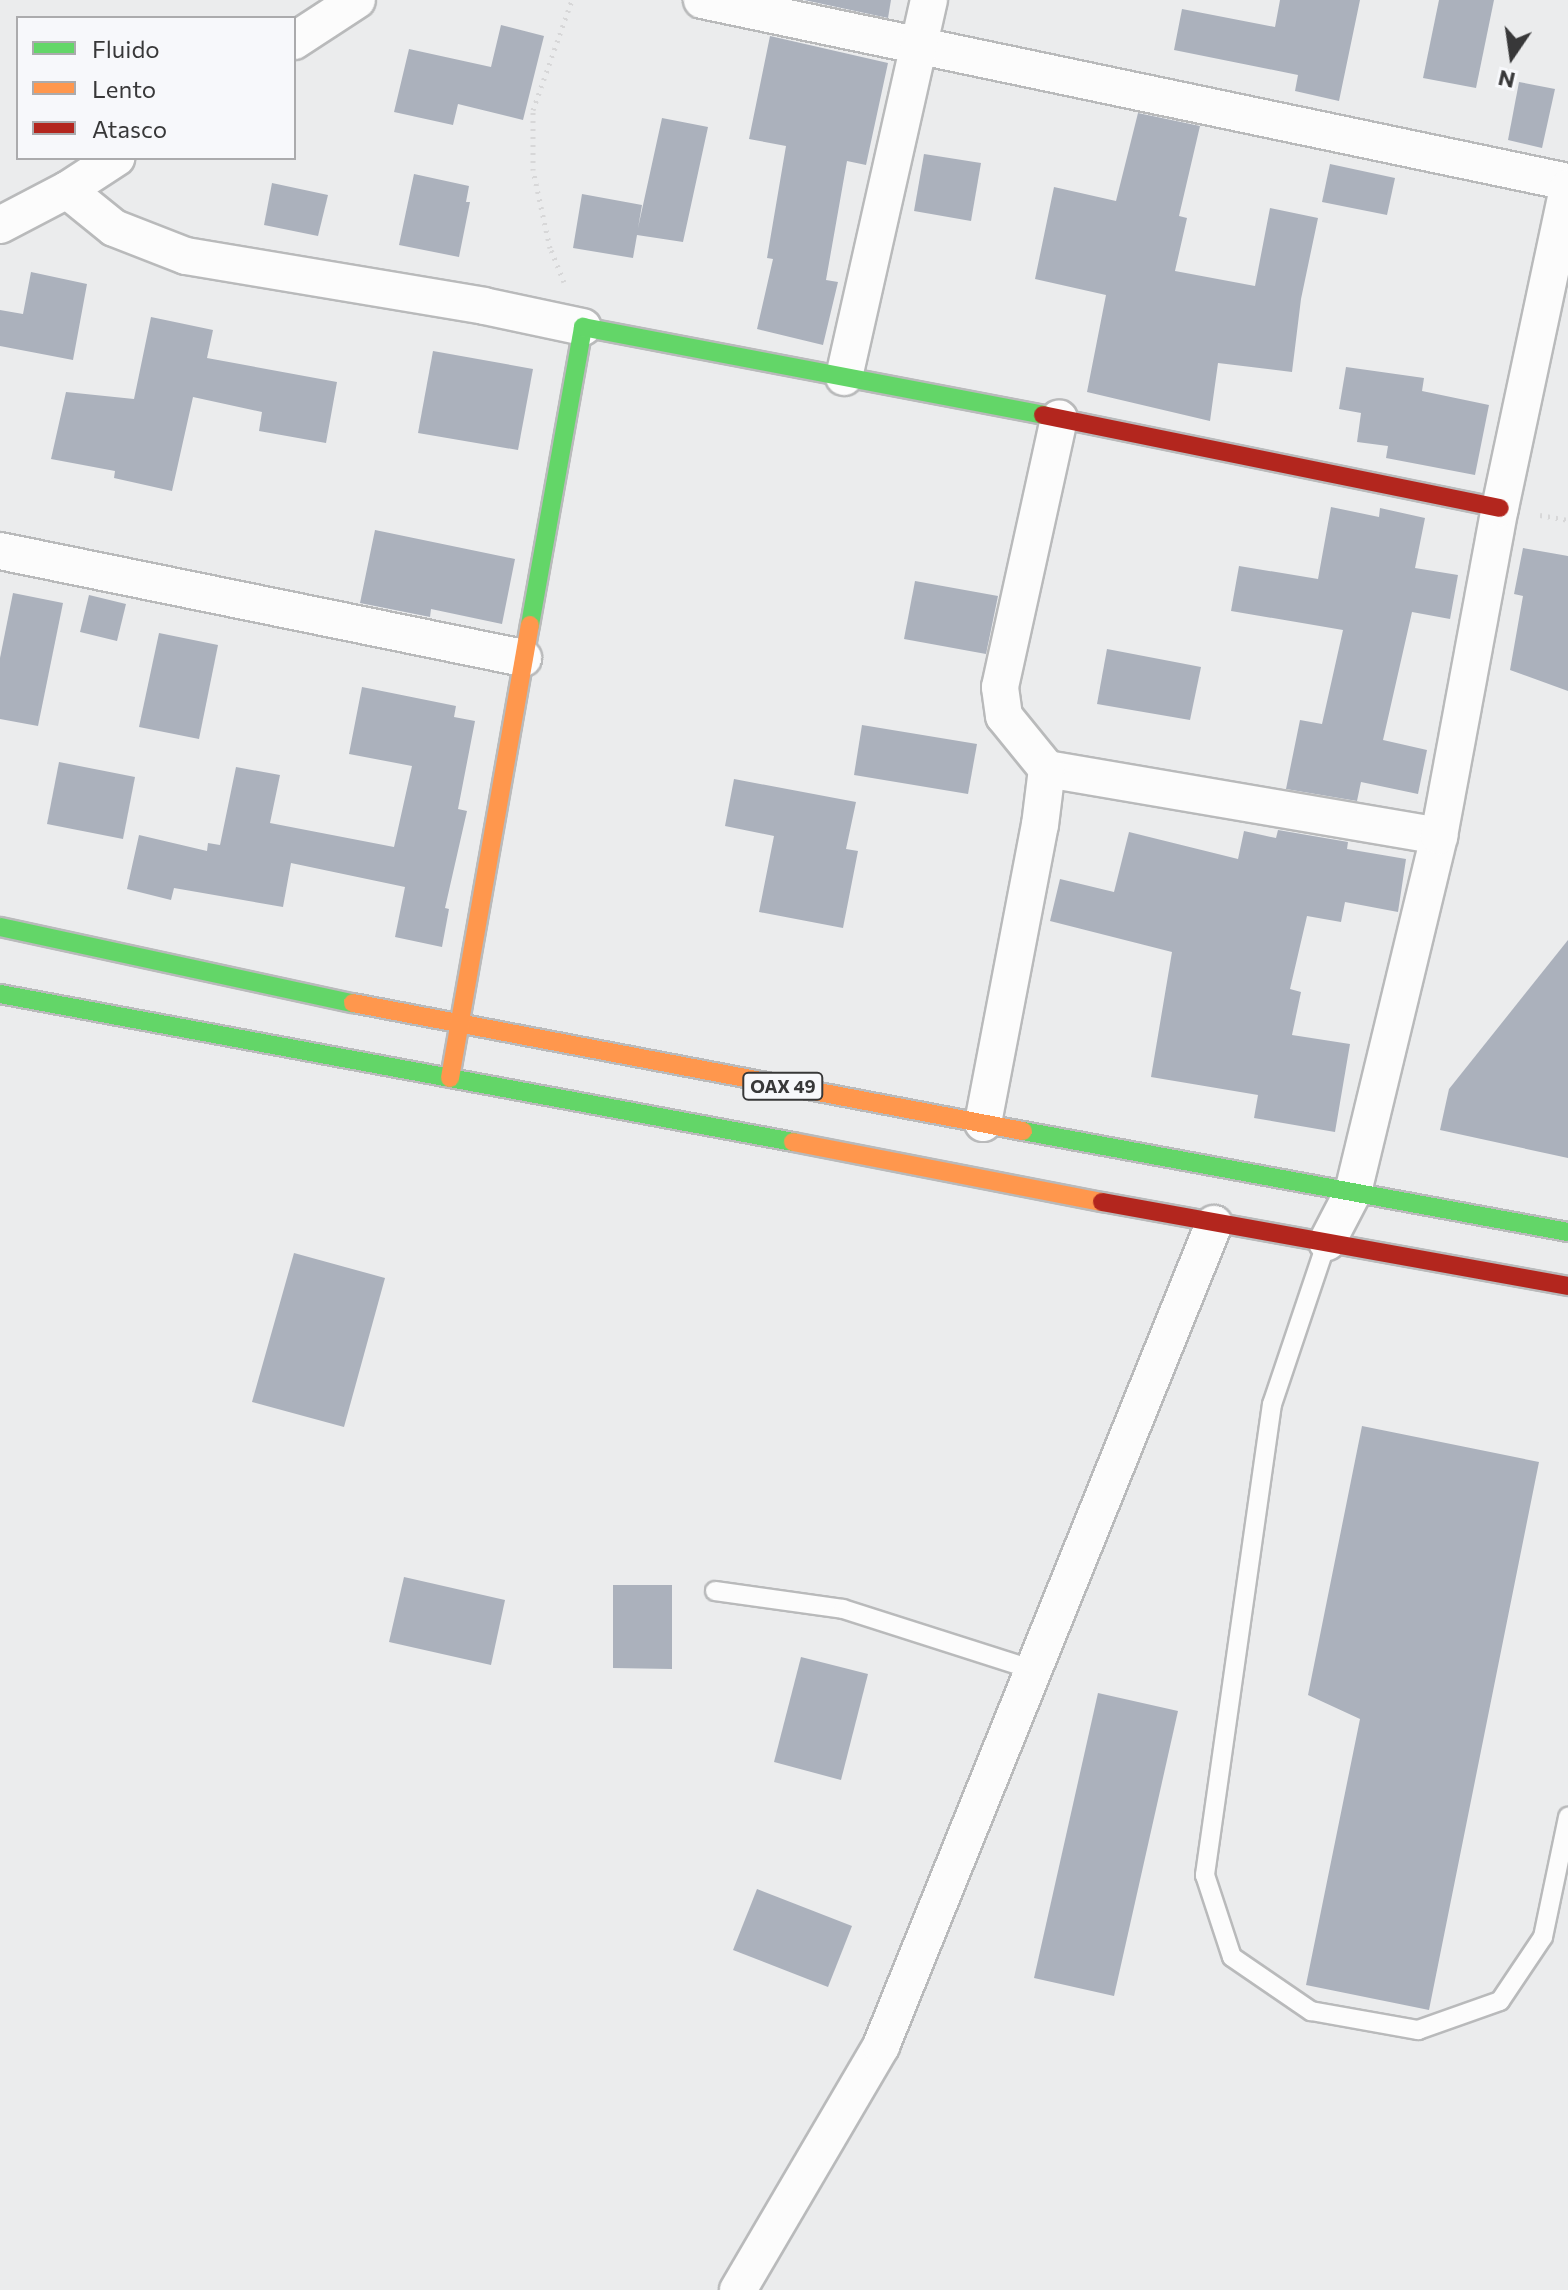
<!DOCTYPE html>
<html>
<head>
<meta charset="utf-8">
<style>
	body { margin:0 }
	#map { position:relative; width:1568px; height:2290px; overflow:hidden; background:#ebeced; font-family:Commissioner,sans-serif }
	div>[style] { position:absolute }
	.building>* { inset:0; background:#abb1bc }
	.path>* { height:5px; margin-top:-2.5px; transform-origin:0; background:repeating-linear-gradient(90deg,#d7d7d8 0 2px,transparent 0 8px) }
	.roads { filter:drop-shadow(2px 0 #b9babb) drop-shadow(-2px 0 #b9babb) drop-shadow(0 2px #b9babb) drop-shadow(0 -2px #b9babb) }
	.lane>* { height:18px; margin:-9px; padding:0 9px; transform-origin:9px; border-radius:9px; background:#fcfcfc }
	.street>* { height:36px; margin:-18px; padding:0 18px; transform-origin:18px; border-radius:18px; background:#fcfcfc }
	.fast>* { height:18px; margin:-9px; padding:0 9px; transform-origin:9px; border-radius:9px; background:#63d668 }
	.slow>* { height:18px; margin:-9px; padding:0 9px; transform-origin:9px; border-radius:9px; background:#ff974d }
	.jam>* { height:18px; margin:-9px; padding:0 9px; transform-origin:9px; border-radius:9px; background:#b3261e }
	span { translate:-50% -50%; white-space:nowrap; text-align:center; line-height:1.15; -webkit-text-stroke:8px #f7f8fb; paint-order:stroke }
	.shield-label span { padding:2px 6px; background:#f7f8fb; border:2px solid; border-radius:6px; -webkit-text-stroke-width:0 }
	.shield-label { font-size:18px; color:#383839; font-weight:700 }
	.legend { position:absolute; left:16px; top:16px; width:280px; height:144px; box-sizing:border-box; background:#f7f8fb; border:2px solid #ababad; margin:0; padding:10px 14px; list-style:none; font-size:24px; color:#383839 }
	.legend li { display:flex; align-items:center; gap:16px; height:40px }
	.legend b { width:40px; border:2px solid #ababad }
	.north { position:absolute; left:1472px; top:16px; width:80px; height:80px; -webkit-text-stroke:6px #f7f8fb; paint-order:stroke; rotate:193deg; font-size:22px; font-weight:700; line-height:32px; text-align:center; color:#383839 }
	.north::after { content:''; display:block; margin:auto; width:28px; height:36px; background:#383839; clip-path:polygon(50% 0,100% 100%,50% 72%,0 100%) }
</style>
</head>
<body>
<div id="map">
	<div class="building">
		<i style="clip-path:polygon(804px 0,891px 0,888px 18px)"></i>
		<i style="clip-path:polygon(1280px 0,1360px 0,1339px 101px,1295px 91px,1298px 75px,1174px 50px,1182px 9px,1275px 27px)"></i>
		<i style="clip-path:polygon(1439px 0,1494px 0,1476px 88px,1423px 78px)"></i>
		<i style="clip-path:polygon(501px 25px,544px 36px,523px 120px,458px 104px,453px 125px,394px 112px,409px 49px,491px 67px)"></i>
		<i style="clip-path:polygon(770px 36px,888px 63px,866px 165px,847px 161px,826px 280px,838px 282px,823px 345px,757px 329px,773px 259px,767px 258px,786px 146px,749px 139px)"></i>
		<i style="clip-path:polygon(1519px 82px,1555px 89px,1542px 148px,1508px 140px)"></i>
		<i style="clip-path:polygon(1138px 113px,1200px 126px,1179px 216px,1187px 218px,1175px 271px,1255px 286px,1270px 208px,1318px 218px,1301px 299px,1292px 372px,1218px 363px,1210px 421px,1087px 392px,1106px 295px,1035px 279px,1054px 187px,1116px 201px)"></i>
		<i style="clip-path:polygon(662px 118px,708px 127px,683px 242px,637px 235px,633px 258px,573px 248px,582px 194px,642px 205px,638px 228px)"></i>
		<i style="clip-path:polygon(924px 154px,981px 163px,971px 221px,914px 211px)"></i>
		<i style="clip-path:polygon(1330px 164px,1395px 178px,1387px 215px,1322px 202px)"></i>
		<i style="clip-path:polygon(414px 174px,469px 186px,466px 202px,470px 202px,459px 257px,399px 245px)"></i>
		<i style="clip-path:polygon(272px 183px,328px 195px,318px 236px,264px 225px)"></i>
		<i style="clip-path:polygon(31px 272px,87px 284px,73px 360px,0 346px,0 310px,23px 314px)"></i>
		<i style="clip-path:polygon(151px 317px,213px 330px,207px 358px,337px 382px,326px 443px,259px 431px,262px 412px,193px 397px,172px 491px,114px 478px,115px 471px,51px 459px,66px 392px,134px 399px)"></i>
		<i style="clip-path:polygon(433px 351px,533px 369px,518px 450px,418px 433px)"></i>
		<i style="clip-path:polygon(1346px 367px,1424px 378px,1422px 391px,1489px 405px,1475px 475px,1386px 458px,1388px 446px,1357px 442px,1361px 413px,1339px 409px)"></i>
		<i style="clip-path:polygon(1331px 507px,1379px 517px,1380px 508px,1425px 518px,1415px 568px,1458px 575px,1450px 619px,1412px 612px,1383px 740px,1427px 750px,1418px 794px,1361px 782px,1357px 801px,1286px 789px,1300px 720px,1322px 724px,1343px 630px,1231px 611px,1239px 566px,1318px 579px)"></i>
		<i style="clip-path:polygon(375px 530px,515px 559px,502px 624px,431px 609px,430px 617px,360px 603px)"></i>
		<i style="clip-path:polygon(1523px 548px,1568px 556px,1568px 691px,1510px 670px,1523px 596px,1514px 594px)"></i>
		<i style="clip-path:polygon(915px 581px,998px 596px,986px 654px,904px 639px)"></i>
		<i style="clip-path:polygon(13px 593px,63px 603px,38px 726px,0 719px,0 658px)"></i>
		<i style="clip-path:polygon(89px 595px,126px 604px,117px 641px,80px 632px)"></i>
		<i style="clip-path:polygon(159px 633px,218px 645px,199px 739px,139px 727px)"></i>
		<i style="clip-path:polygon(1107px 649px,1201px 667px,1190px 720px,1097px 704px)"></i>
		<i style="clip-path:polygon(362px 687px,456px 706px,454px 717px,475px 721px,458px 809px,467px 811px,445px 908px,449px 909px,442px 947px,395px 937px,405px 887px,291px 863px,283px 907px,174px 888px,171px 900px,127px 889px,139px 835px,207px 851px,208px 843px,220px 845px,236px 767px,280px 775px,270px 823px,394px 847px,412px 766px,349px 754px)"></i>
		<i style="clip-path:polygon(862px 725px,977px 744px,968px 794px,854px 775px)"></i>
		<i style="clip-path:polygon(59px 762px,135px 777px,123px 839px,47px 824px)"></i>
		<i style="clip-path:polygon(734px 779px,856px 802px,846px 849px,858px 851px,843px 928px,759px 912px,774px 836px,725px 826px)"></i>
		<i style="clip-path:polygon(1278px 830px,1348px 842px,1347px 849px,1406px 859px,1398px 912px,1345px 902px,1341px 922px,1307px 916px,1290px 989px,1301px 992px,1292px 1035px,1350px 1044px,1335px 1132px,1254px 1118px,1258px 1095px,1151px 1077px,1172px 952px,1050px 921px,1060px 879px,1114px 892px,1129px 832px,1238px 859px,1244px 831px,1276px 838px)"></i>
		<i style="clip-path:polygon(1568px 940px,1568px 1158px,1440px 1130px,1449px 1089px)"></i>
		<i style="clip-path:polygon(294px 1253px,385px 1278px,344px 1427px,252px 1402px)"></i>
		<i style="clip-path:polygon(1362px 1426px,1539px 1462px,1429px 2010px,1306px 1985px,1360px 1719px,1308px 1695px)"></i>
		<i style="clip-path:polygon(404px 1577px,505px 1600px,491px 1665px,389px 1642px)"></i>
		<i style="clip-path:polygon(613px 1585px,672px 1585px,672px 1669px,613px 1668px)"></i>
		<i style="clip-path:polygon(801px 1657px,868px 1674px,841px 1780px,774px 1762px)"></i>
		<i style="clip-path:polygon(1098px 1693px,1178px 1711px,1114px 1996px,1034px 1978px)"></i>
		<i style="clip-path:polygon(757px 1889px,852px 1926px,828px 1987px,733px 1950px)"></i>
	</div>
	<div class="path">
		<i style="left:564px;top:282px;width:37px;rotate:-112deg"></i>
		<i style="left:550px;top:248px;width:80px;rotate:-102.3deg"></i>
		<i style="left:533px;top:170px;width:60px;rotate:-90deg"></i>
		<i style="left:533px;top:110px;width:117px;rotate:-70.5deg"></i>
		<i style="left:1540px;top:515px;width:28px;rotate:10deg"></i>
	</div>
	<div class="roads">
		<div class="lane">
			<i style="left:1326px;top:1244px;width:169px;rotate:108.6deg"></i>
			<i style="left:1272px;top:1404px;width:476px;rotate:98.1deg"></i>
			<i style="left:1205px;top:1875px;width:86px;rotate:71.8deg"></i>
			<i style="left:1232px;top:1957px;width:96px;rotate:34.4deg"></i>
			<i style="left:1311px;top:2011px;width:109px;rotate:10.1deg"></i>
			<i style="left:1418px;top:2030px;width:87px;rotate:-19.5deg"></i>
			<i style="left:1500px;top:2001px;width:77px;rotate:-56.1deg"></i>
			<i style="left:1543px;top:1937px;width:123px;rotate:-78.2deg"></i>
			<i style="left:715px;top:1591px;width:129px;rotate:8deg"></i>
			<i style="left:843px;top:1609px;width:201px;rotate:17.7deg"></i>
		</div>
		<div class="street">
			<i style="left:702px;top:0;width:885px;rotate:11.87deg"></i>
			<i style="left:294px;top:41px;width:75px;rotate:-33.1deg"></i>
			<i style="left:67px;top:190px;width:60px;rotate:39deg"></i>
			<i style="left:114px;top:228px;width:77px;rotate:21.3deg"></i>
			<i style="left:186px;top:256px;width:302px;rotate:9.5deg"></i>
			<i style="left:484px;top:306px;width:101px;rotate:12deg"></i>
			<i style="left:0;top:225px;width:76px;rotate:-27.6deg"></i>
			<i style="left:67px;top:190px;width:59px;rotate:-33.1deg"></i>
			<i style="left:844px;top:377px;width:386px;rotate:-77.3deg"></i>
			<i style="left:0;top:551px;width:534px;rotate:11.56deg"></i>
			<i style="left:1047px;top:769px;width:398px;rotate:9.7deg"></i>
			<i style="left:983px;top:1123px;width:303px;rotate:-79.2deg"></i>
			<i style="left:1040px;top:825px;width:56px;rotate:-82.9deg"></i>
			<i style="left:1047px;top:769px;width:68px;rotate:-129.1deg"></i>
			<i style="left:1004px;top:716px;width:29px;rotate:-98deg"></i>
			<i style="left:1000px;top:687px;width:275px;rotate:-77.6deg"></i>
			<i style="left:1327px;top:1242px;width:56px;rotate:-62.5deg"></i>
			<i style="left:1353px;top:1192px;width:366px;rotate:-76.4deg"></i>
			<i style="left:1439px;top:836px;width:334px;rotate:-79.5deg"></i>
			<i style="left:1500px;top:508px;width:327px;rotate:-78deg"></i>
			<i style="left:738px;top:2290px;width:283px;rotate:-59.6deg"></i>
			<i style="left:881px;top:2046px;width:887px;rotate:-67.95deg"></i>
		</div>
		<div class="fast">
			<i style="left:530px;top:625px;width:303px;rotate:-79.9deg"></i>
			<i style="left:583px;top:327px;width:468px;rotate:10.8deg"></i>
			<i style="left:0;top:927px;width:361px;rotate:12.2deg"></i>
			<i style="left:0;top:994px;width:807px;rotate:10.57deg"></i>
			<i style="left:1023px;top:1131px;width:554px;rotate:10.5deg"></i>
		</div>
		<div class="slow">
			<i style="left:353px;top:1003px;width:682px;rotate:10.82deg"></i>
			<i style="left:450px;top:1078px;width:460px;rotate:-80deg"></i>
			<i style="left:793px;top:1142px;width:315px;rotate:11deg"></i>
		</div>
		<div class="jam">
			<i style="left:1043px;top:415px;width:466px;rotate:11.5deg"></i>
			<i style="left:1102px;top:1202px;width:474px;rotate:10.2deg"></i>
		</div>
	</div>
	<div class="shield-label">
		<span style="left:783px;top:1086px">OAX 49</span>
	</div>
	<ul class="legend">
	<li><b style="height:10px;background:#63d668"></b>Fluido</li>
	<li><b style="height:10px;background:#ff974d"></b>Lento</li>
	<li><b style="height:10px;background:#b3261e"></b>Atasco</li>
	</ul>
	<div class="north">N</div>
</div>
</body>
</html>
